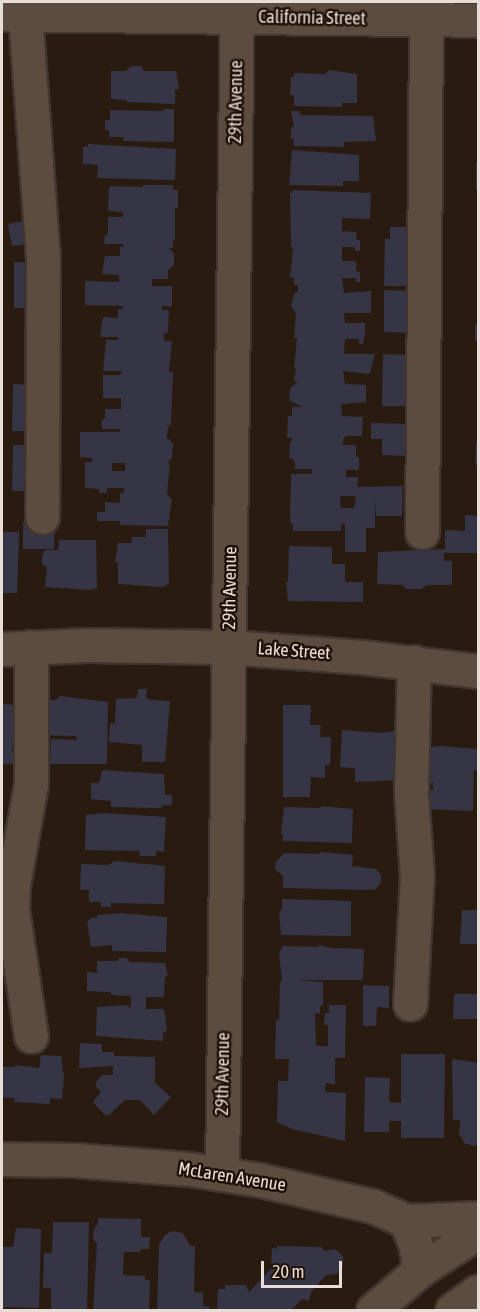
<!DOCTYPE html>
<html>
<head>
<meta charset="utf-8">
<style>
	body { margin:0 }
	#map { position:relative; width:480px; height:1312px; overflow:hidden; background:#2a1b10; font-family:"Asap Condensed",sans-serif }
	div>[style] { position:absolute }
	.building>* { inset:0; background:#363546 }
	.roads { filter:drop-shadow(2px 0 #413530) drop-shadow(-2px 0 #413530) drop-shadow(0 2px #413530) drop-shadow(0 -2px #413530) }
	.minor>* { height:33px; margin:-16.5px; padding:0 16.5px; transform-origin:16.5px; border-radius:16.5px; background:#5c4b3f }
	span { translate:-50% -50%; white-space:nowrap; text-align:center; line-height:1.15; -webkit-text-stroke:5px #201208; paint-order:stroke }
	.street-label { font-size:18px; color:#e9ded7 }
	.frame { position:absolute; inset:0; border:3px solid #e9ded7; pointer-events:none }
	.scale { position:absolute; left:261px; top:1261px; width:81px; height:27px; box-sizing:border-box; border:3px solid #e9ded7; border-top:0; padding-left:8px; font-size:18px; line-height:21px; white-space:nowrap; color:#e9ded7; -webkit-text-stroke:4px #201208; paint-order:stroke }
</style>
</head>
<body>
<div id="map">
	<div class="building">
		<i style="clip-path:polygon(132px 66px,141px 66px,144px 71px,176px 71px,179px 89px,175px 90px,175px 104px,126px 102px,126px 100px,111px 99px,111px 71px,125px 71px)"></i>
		<i style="clip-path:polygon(329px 70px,357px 74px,357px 103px,342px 103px,342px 107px,294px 106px,294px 95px,290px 95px,291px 77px,294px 77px,294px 73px,325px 74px)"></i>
		<i style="clip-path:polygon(163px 109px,174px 109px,174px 142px,123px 141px,124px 137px,109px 137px,109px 130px,105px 130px,105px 120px,110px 120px,110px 110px,163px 111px)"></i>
		<i style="clip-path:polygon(291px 111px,300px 111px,300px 115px,373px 116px,376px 141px,344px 142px,344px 147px,294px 146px,294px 139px,291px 139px,291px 127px,294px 127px)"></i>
		<i style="clip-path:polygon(88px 144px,176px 149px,175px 180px,97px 178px,98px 165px,83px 164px,83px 147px,88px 147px)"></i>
		<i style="clip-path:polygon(292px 150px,359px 155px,359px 181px,343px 181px,343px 186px,289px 185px)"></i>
		<i style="clip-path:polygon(476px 163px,478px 163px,478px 189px,476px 189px)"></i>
		<i style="clip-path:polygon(evenodd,143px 185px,173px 185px,173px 190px,178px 190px,178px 208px,175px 208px,175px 240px,173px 240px,173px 248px,169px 248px,174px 253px,174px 265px,168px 270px,168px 279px,152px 279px,152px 286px,172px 286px,172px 307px,162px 306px,162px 310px,169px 310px,168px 333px,164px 333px,164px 341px,172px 341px,169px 372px,173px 372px,171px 425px,169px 425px,167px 433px,167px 438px,173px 443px,172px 458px,167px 463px,170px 463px,167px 494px,172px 500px,168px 526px,120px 525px,120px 521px,97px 521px,97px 512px,105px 512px,105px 502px,120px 503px,120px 493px,124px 493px,124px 488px,107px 488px,107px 493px,99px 493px,99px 489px,85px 488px,85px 462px,92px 462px,92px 458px,80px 457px,80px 432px,120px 432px,120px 429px,102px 429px,102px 420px,105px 419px,105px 409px,121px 409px,121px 398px,103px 398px,103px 375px,121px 375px,122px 371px,103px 371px,106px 340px,118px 340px,118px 337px,100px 337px,103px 317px,118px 318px,118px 309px,123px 309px,123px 306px,85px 305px,85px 281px,119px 282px,119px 275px,102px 274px,105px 256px,120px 256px,120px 247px,123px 247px,123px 244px,104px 244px,105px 235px,108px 235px,108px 217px,123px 217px,123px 212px,108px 211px,109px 186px,143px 187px,143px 185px,112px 463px,125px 463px,125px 471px,112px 471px,112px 463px)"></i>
		<i style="clip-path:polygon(evenodd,293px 190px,371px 193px,370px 219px,342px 218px,342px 231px,357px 232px,356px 240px,360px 240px,360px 251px,355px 251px,355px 247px,342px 247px,342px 261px,356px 261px,356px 271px,360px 272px,360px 282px,356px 282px,356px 278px,342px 278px,344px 293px,371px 291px,371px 313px,344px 313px,345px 323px,365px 323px,365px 334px,363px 344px,359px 344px,359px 339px,345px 339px,344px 354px,375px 354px,370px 374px,343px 371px,345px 384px,366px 385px,366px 402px,341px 404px,342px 416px,363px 417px,362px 436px,346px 436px,343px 439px,343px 445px,356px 445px,356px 457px,359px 457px,359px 470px,346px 470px,346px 477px,358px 477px,357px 487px,403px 486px,402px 516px,376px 516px,375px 499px,375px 528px,366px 528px,366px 552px,345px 552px,345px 524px,341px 524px,341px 531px,293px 531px,293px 524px,290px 523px,291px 474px,312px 474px,312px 469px,295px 469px,295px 461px,289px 457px,290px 444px,293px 438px,287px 438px,288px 416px,292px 416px,292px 407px,302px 407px,289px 400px,290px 388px,297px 383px,294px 380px,296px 368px,294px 368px,297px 338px,294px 338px,296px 313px,291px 306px,295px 292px,298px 292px,298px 285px,294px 285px,294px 277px,290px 278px,293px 247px,291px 247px,290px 192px,293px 193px,293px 190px,340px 496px,356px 496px,354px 508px,341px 508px,340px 496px)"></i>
		<i style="clip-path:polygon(24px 221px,28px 244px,12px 246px,8px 224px)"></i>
		<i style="clip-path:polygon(390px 227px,414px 227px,411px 286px,384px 286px,385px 239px,390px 239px)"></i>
		<i style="clip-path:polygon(14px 262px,31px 262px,30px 308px,14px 308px)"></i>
		<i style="clip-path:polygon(384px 290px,410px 291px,410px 333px,384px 332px)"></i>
		<i style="clip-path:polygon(475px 324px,478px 324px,478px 341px,475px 341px)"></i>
		<i style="clip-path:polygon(383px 354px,410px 355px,410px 406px,382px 406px)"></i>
		<i style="clip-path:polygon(13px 384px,29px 385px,28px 431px,12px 431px)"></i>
		<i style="clip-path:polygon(371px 423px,413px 424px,413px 456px,382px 455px,382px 439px,371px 439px)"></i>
		<i style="clip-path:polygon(476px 442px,478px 442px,478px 465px,475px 465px)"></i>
		<i style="clip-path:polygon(13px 445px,28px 445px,27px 491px,12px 491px)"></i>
		<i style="clip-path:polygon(465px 515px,478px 516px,478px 553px,444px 553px,444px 561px,452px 561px,452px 585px,427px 585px,422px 589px,406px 589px,403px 585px,377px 584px,378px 552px,445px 549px,445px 530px,465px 531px)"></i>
		<i style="clip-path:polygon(23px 522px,55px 522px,54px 549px,23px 549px)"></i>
		<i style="clip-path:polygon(146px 529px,168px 529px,169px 584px,162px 587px,118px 584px,118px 563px,115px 561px,118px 543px,132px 543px,131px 537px,146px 537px)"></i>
		<i style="clip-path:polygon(2px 532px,19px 532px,17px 593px,2px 593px)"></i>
		<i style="clip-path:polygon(59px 540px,96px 540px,97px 588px,90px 590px,45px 587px,47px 567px,42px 564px,42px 557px,45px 550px,58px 550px)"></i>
		<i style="clip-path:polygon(289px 546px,332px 547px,332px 564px,345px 564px,345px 582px,363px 582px,363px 602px,288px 601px,286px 582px,288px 582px)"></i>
		<i style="clip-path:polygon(138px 689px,147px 689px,146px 698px,151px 700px,170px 701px,165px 762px,142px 762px,142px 745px,109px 742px,110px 723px,115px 724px,116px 699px,137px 698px)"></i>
		<i style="clip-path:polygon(60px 696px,108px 702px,107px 764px,50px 764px,51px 739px,77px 740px,76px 736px,37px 735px,38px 700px,56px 700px)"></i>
		<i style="clip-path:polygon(2px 704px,16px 705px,12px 752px,18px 752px,18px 764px,2px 764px)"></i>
		<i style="clip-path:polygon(283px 705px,311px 705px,310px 725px,321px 725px,320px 737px,331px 737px,330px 765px,325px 765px,325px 778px,311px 777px,310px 797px,283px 797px)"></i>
		<i style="clip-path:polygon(342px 730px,382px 733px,396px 731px,403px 780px,355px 782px,355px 768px,340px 767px)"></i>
		<i style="clip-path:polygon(442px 746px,478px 749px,478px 771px,474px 770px,473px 811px,425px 809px,426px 789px,433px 790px,433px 783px,420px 783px,421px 748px)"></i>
		<i style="clip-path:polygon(102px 770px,164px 774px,165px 795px,172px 795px,172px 805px,163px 805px,161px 808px,111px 807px,111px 801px,91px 799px,91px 783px,99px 783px)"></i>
		<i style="clip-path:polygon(321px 806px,353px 809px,352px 843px,283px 841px,283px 834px,281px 834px,284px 807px,320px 808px)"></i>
		<i style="clip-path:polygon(104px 813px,166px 817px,164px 852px,156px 851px,156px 856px,139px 856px,140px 851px,85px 850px,86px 815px)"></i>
		<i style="clip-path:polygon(321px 852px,353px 855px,352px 866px,376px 869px,381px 875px,381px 882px,376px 889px,368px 890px,283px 888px,283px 876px,275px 869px,276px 862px,284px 853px,319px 854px)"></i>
		<i style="clip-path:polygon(115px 861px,165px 866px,164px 904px,111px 903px,111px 907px,101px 907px,101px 902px,89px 902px,89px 890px,80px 890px,81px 864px,108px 865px)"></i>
		<i style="clip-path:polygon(282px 899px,351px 901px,351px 936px,281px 935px,279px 912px,282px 909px)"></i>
		<i style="clip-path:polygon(462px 910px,478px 910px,478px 944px,460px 944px)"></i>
		<i style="clip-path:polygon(120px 913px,167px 917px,166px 952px,112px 951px,112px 945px,91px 947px,87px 922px,91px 918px,97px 918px,97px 915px)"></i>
		<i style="clip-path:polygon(320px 945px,330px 948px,364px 949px,363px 980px,295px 980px,323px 982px,323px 1006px,320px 1006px,320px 1014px,315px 1013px,316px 1046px,328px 1046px,328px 1025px,324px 1025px,325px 1013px,329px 1013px,329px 1005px,346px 1005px,345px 1058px,335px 1058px,335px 1084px,326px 1083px,325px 1092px,346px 1093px,345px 1141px,292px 1129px,277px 1122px,278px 1081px,288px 1081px,289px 1059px,275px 1059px,276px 1020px,279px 1020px,280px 981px,282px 981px,279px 953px,283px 946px,318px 947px)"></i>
		<i style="clip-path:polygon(119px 958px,127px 958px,129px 962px,165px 963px,168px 976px,165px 977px,164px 997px,146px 997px,146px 1009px,164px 1009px,167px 1031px,163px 1033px,163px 1041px,96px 1036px,97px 1007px,127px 1005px,131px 1008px,131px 996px,111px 995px,111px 992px,87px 991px,87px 972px,97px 973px,97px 961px,117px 961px)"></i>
		<i style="clip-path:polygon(363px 985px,389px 986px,389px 1008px,377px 1007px,376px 1026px,363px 1026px)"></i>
		<i style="clip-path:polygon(454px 994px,478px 994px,478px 1019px,453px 1019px)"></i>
		<i style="clip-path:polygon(80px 1043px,102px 1044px,102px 1052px,114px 1052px,114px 1056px,155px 1057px,155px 1083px,171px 1097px,154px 1115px,140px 1100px,125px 1100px,109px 1115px,105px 1115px,93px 1102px,101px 1092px,96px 1087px,96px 1082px,102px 1075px,113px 1075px,113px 1066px,79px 1068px)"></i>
		<i style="clip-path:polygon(401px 1054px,445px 1054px,444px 1138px,401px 1138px,401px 1121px,389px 1121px,389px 1132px,364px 1132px,365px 1077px,390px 1078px,389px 1102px,401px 1103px)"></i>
		<i style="clip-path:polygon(41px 1055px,61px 1056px,64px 1078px,62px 1099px,50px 1098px,50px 1104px,14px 1102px,15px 1098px,2px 1097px,2px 1067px,14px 1067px,16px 1065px,39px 1068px)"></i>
		<i style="clip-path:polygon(452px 1059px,478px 1063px,478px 1144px,474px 1146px,464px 1143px,462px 1137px,459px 1136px,460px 1120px,453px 1120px)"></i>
		<i style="clip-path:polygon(98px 1218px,141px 1219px,141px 1237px,150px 1237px,149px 1249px,141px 1249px,140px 1252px,124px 1252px,123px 1275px,145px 1276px,145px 1280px,150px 1280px,149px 1310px,93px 1310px,97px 1244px,93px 1239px,94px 1229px,98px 1224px)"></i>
		<i style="clip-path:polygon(53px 1222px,89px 1222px,87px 1310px,51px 1309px,51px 1288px,43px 1288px,44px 1253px,52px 1253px)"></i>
		<i style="clip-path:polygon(16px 1228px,41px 1229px,39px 1308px,2px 1307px,2px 1247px,13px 1247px)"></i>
		<i style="clip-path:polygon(172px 1231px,183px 1233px,190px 1246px,195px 1246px,194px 1292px,203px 1293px,203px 1306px,209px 1306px,209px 1310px,157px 1310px,159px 1245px,165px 1235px)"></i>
		<i style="clip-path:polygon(277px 1246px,322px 1247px,325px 1251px,335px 1249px,343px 1256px,343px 1268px,337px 1274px,326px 1275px,311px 1292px,309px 1301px,302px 1299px,291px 1310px,217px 1310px,218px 1289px,225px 1289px,225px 1285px,246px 1285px,249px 1292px,271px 1269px,272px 1248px,277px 1249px)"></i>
	</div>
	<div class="roads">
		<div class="minor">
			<i style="left:2px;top:14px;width:476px;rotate:0.7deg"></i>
			<i style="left:25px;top:14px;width:244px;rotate:85.8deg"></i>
			<i style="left:43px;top:257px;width:260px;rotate:90.2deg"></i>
			<i style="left:422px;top:532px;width:513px;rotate:-89.55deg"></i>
			<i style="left:2px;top:649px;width:85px;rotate:-2.7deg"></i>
			<i style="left:87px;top:645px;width:142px;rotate:0.8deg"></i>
			<i style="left:229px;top:647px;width:133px;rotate:4.3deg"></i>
			<i style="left:362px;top:657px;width:117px;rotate:6.9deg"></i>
			<i style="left:410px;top:1004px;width:128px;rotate:-86.9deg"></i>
			<i style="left:417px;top:876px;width:84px;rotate:-94.1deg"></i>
			<i style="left:411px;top:792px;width:130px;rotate:-88.7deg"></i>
			<i style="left:31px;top:1036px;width:128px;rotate:-98.5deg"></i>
			<i style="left:12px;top:909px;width:24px;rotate:-88deg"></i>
			<i style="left:13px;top:885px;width:103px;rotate:-79.9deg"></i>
			<i style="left:31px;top:784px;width:137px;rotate:-90deg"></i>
			<i style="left:2px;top:1159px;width:73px;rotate:0.8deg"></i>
			<i style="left:75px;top:1160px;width:114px;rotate:4.5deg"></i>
			<i style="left:189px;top:1169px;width:72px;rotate:8.8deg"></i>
			<i style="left:260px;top:1180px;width:116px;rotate:13deg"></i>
			<i style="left:373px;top:1206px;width:36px;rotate:24deg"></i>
			<i style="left:406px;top:1221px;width:24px;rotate:68deg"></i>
			<i style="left:415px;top:1243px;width:27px;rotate:80deg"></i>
			<i style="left:222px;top:1174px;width:1172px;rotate:-89.27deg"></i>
			<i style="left:406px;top:1221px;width:72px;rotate:-2.4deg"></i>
			<i style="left:373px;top:1310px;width:62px;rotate:-40.4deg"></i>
			<i style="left:420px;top:1270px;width:69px;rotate:-33.2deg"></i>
			<i style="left:452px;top:1310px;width:32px;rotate:-36deg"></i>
		</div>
	</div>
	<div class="street-label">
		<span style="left:312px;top:18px;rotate:1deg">California Street</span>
		<span style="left:236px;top:102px;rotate:-89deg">29th Avenue</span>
		<span style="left:230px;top:588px;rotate:-89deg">29th Avenue</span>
		<span style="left:294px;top:651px;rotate:4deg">Lake Street</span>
		<span style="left:223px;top:1074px;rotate:-89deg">29th Avenue</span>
		<span style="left:232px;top:1177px;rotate:9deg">McLaren Avenue</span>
	</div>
	<div class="frame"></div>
	<div class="scale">20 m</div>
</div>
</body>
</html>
